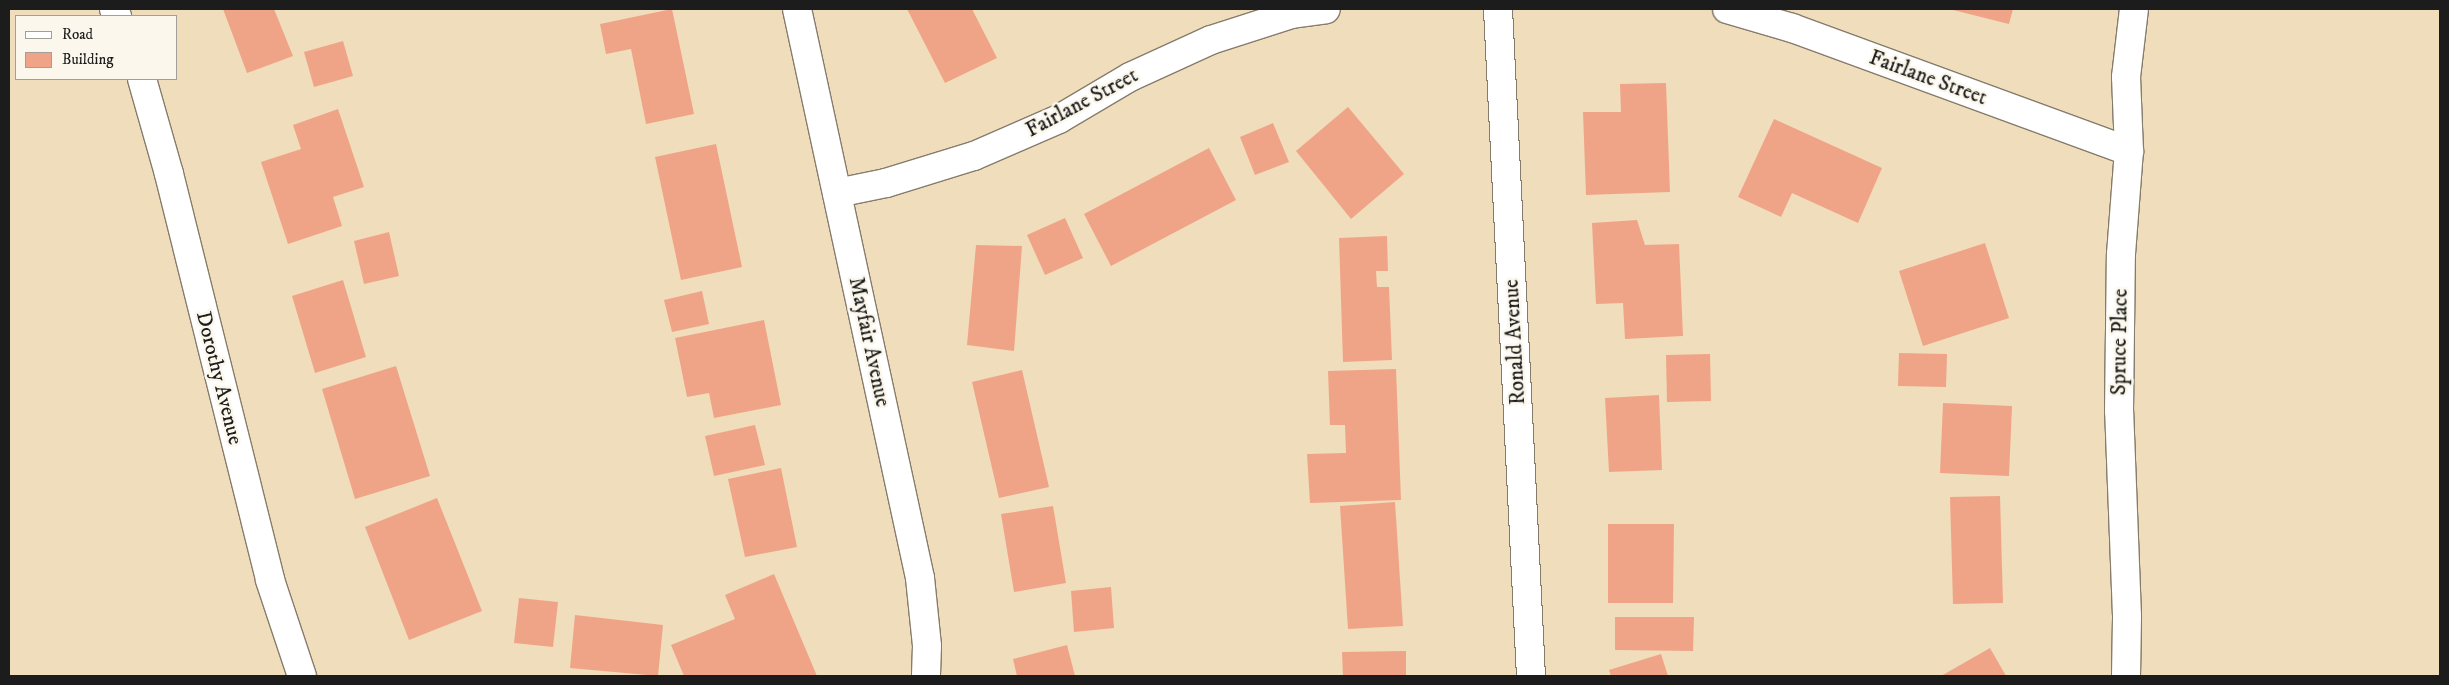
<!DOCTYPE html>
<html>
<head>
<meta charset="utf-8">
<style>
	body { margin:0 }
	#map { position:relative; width:2449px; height:685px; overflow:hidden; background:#f0ddbc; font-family:"IM FELL DW Pica",serif }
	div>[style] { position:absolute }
	.building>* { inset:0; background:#f0a487 }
	.roads { filter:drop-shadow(1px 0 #867c6c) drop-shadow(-1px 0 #867c6c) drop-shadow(0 1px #867c6c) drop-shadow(0 -1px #867c6c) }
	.minor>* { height:28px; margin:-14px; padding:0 14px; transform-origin:14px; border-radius:14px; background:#fff }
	span { translate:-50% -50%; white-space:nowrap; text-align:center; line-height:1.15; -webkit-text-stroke:5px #fbf7ec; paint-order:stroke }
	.street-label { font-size:21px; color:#1c1c1c }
	.frame { position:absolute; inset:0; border:10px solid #1c1c1c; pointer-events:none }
	.legend { position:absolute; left:15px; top:15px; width:162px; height:65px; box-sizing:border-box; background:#fbf7ec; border:1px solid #a29f99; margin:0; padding:6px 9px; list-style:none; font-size:15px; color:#1c1c1c }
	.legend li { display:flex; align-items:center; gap:10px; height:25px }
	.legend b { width:25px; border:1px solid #a29f99 }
</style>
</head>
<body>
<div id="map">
	<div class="building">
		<i style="clip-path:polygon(223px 9px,274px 9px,293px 56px,247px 73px)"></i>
		<i style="clip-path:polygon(672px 9px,694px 114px,646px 124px,631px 49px,606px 54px,600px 24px)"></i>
		<i style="clip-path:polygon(907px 9px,972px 9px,997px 58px,945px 83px)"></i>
		<i style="clip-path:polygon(1949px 9px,2013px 9px,2009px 24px)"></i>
		<i style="clip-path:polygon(343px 41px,353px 76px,314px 87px,304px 52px)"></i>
		<i style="clip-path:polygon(1666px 83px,1670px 192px,1586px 195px,1583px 112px,1621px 112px,1620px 84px)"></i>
		<i style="clip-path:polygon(1348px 107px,1404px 174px,1351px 219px,1296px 151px)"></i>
		<i style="clip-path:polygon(338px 109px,364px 187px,333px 197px,342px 226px,288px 244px,261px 162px,301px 149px,293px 125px)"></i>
		<i style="clip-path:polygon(1774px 119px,1882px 168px,1858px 223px,1792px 193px,1781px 217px,1738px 197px)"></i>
		<i style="clip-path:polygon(1273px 123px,1289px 162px,1255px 175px,1240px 137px)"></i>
		<i style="clip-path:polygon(716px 144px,742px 267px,681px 280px,655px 157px)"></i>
		<i style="clip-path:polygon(1209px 148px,1236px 200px,1111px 266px,1084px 214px)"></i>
		<i style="clip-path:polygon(1065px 218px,1083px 258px,1045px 275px,1027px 235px)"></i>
		<i style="clip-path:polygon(1637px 220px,1645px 245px,1679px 244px,1683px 336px,1625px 339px,1623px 303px,1596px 304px,1592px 223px)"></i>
		<i style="clip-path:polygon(389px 232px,399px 276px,364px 284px,354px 241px)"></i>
		<i style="clip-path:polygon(1387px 236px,1388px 271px,1376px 271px,1377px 287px,1389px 287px,1392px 360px,1343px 362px,1339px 238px)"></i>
		<i style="clip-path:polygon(1985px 243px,2009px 318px,1923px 346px,1899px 271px)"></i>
		<i style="clip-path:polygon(976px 245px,1022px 246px,1014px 351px,967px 345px)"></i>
		<i style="clip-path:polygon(343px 280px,366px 357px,315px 373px,292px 296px)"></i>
		<i style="clip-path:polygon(702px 291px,709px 324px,672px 332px,664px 300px)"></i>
		<i style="clip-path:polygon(764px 320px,781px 405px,714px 418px,709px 393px,687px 397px,675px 338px)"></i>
		<i style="clip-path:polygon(1899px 353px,1947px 354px,1946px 387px,1898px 386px)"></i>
		<i style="clip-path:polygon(1710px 354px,1711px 401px,1667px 402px,1666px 355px)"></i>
		<i style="clip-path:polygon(396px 366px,430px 476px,355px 499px,322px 389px)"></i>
		<i style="clip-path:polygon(1396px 369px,1401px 500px,1310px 503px,1307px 454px,1346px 453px,1345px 425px,1330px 425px,1328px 371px)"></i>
		<i style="clip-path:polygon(1022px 370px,1049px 487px,999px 498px,972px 382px)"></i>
		<i style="clip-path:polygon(1659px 395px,1662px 470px,1609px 472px,1605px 398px)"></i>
		<i style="clip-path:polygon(1943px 403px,2012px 406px,2009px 476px,1940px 473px)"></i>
		<i style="clip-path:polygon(755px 425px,765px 465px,714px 476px,705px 436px)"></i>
		<i style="clip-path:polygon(781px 468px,797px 547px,745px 557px,728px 479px)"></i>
		<i style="clip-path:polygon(2000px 496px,2003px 603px,1953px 604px,1950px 497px)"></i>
		<i style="clip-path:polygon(437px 498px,482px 611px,409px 640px,365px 527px)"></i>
		<i style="clip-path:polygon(1395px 502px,1403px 626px,1348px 629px,1340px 506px)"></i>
		<i style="clip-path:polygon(1053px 506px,1066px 583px,1014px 592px,1001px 514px)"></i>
		<i style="clip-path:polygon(1608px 524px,1674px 524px,1673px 603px,1608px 603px)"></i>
		<i style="clip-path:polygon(774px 574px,817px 676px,684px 676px,671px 645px,735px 619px,725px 595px)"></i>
		<i style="clip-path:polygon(1111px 587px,1114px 628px,1074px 632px,1071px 591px)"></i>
		<i style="clip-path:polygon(519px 598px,558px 602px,553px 647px,514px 643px)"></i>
		<i style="clip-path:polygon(575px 615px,663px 625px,658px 676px,570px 668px)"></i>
		<i style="clip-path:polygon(1615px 617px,1694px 617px,1693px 651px,1615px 650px)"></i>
		<i style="clip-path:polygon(1067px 645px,1075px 676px,1017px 676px,1013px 659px)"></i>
		<i style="clip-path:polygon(1990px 648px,2006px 676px,1941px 676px)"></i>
		<i style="clip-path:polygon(1406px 651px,1406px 676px,1343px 676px,1342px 652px)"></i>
		<i style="clip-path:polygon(1661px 654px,1668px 676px,1611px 676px,1609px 670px)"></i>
	</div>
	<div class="roads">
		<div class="minor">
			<i style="left:114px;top:9px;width:8px;rotate:67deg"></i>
			<i style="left:797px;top:9px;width:582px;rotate:77.8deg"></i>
			<i style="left:920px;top:578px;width:68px;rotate:84.1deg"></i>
			<i style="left:927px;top:646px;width:30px;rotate:92deg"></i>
			<i style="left:1498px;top:9px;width:668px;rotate:87.17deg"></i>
			<i style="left:1727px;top:9px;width:68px;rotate:16.3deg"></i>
			<i style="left:1792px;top:28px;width:359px;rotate:20.1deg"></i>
			<i style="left:142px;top:79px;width:99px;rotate:74.1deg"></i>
			<i style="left:169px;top:174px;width:418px;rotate:76deg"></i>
			<i style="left:270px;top:580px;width:101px;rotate:71.6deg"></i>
			<i style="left:837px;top:193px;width:50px;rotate:-11.5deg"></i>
			<i style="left:886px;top:183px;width:92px;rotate:-17.1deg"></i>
			<i style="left:974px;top:156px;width:93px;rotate:-23.5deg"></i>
			<i style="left:1059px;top:119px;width:82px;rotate:-30.6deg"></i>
			<i style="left:1130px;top:77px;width:89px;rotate:-24.6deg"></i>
			<i style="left:1211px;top:40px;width:85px;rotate:-17.8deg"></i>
			<i style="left:1292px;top:14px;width:34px;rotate:-8deg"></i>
			<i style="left:2126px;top:676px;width:60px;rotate:-89deg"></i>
			<i style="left:2127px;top:616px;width:205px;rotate:-92.2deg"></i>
			<i style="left:2119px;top:411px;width:157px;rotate:-89.3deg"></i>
			<i style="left:2121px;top:254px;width:103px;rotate:-85.6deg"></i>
			<i style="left:2129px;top:151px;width:74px;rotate:-92.3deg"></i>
			<i style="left:2126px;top:77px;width:68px;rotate:-83.3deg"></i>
		</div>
	</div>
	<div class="street-label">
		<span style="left:1928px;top:78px;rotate:20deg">Fairlane Street</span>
		<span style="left:1082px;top:103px;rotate:-28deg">Fairlane Street</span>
		<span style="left:869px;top:342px;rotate:78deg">Mayfair Avenue</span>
		<span style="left:1515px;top:342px;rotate:-93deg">Ronald Avenue</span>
		<span style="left:2120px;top:342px;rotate:-89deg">Spruce Place</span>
		<span style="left:219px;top:378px;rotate:76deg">Dorothy Avenue</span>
	</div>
	<div class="frame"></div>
	<ul class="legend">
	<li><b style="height:6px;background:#fff"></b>Road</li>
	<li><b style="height:14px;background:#f0a487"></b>Building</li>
	</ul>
</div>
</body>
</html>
